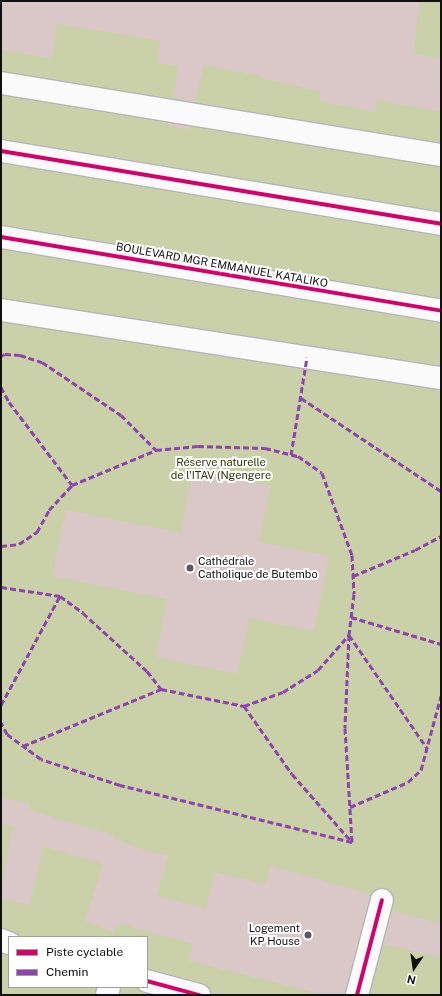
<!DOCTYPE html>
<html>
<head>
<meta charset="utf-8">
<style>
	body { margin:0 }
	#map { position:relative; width:442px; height:996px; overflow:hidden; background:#e1e1e6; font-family:"Public Sans",sans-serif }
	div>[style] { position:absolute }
	.green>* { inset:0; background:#cad0a8 }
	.building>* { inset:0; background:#dac8c9 }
	.roads { filter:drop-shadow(1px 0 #b4b5b8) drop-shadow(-1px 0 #b4b5b8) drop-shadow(0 1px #b4b5b8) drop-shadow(0 -1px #b4b5b8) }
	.minor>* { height:22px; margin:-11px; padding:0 11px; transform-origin:11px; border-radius:11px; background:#fafafb }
	.quiet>* { height:3px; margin-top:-1.5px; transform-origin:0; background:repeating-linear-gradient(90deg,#8e44ad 0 6px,transparent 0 9px) }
	.cycleway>* { height:4px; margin:-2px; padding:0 2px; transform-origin:2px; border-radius:2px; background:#d6006c }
	.dots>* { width:11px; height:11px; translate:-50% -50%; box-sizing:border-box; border:2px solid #fff; border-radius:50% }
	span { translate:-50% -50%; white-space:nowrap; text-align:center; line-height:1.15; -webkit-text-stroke:4px #fff; paint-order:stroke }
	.street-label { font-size:11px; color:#101013 }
	.park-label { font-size:11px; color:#2e330b }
	.poi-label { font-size:11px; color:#101013 }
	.left { translate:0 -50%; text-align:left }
	.right { translate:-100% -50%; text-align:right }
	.frame { position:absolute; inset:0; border:2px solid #101013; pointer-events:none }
	.legend { position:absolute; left:8px; top:936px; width:140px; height:52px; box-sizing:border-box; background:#fff; border:1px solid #9f9fa1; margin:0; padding:5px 7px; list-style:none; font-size:12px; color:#101013 }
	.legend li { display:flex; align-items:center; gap:8px; height:20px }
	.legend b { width:20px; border:1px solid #9f9fa1 }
	.north { position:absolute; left:394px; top:948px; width:40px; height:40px; -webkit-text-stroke:3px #fff; paint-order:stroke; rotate:193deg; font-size:11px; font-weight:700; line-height:16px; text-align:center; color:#101013 }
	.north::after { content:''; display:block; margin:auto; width:14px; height:18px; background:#101013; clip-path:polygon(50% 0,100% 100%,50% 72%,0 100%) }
</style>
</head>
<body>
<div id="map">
	<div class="green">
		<i style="clip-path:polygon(evenodd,1px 1px,441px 1px,441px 995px,1px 995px,1px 1px,9px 937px,147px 937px,147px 987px,9px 987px,9px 937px)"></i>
	</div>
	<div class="building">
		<i style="clip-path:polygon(1px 1px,419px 1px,414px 54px,441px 59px,441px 112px,377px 100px,375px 112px,319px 101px,321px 92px,261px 78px,261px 76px,204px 65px,195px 102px,173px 98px,179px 66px,158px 63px,161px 41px,57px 24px,52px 58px,1px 50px)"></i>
		<i style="clip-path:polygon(168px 123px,189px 126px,189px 130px,168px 125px)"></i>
		<i style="clip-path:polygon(193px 470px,270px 486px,259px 542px,329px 556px,314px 631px,249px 618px,237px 674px,156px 657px,167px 599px,52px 576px,66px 510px,181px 533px)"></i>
		<i style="clip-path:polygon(1px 798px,30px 804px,28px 810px,114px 835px,113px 838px,138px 848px,168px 856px,157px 896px,206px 909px,215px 872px,266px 884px,270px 866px,371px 894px,345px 995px,324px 995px,189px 961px,193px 944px,117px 923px,114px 932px,85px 922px,103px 864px,43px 846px,30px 905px,1px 899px,1px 889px,13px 826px,1px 823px)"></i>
		<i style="clip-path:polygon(392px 911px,441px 924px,441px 958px,383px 944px)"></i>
	</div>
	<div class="roads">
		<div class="minor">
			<i style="left:1px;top:83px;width:446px;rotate:9.3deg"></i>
			<i style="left:1px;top:151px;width:446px;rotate:9.4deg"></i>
			<i style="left:1px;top:237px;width:446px;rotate:9.5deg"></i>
			<i style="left:1px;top:310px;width:445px;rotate:8.8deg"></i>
			<i style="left:1px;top:940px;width:9px;rotate:21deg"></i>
			<i style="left:147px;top:981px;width:54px;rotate:15.1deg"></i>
			<i style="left:107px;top:995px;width:8px;rotate:-76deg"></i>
			<i style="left:357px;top:995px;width:98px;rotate:-75.3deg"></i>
		</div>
	</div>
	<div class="quiet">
		<i style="left:1px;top:356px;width:4px;rotate:-27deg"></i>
		<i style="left:5px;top:354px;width:15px;rotate:4deg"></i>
		<i style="left:20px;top:355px;width:23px;rotate:18deg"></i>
		<i style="left:42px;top:362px;width:95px;rotate:33.9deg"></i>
		<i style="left:121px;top:415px;width:49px;rotate:45deg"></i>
		<i style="left:1px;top:387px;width:17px;rotate:62deg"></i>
		<i style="left:9px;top:402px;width:104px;rotate:52.8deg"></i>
		<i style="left:72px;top:485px;width:91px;rotate:-22.6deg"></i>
		<i style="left:156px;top:450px;width:42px;rotate:-5.4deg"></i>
		<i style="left:198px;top:446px;width:67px;rotate:1.7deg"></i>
		<i style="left:265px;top:448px;width:34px;rotate:14deg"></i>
		<i style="left:298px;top:456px;width:29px;rotate:35deg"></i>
		<i style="left:322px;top:473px;width:87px;rotate:69.9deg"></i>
		<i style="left:352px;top:555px;width:39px;rotate:87deg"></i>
		<i style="left:354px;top:594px;width:41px;rotate:97deg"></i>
		<i style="left:349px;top:635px;width:93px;rotate:92.5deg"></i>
		<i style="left:345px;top:728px;width:114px;rotate:86.5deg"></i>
		<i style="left:352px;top:842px;width:239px;rotate:-166.2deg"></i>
		<i style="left:120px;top:785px;width:83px;rotate:-161.8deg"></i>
		<i style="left:41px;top:759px;width:42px;rotate:-143.7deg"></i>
		<i style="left:7px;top:734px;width:13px;rotate:-117deg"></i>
		<i style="left:301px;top:398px;width:168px;rotate:33.6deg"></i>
		<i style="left:291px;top:455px;width:99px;rotate:-80.7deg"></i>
		<i style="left:1px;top:546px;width:18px;rotate:-6deg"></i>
		<i style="left:19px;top:544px;width:22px;rotate:-34deg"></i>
		<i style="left:37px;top:532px;width:25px;rotate:-61deg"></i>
		<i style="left:49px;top:510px;width:34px;rotate:-47deg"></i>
		<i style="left:353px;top:576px;width:67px;rotate:-22.8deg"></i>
		<i style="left:415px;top:550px;width:30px;rotate:-28deg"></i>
		<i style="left:1px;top:587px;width:60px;rotate:8.7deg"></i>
		<i style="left:60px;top:596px;width:29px;rotate:36deg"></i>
		<i style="left:83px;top:613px;width:86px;rotate:42.2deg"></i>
		<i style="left:147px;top:671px;width:23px;rotate:52deg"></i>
		<i style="left:351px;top:617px;width:94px;rotate:16.7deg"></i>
		<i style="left:1px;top:705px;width:124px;rotate:-61.6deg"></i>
		<i style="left:244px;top:706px;width:41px;rotate:-19.7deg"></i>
		<i style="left:283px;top:692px;width:41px;rotate:-32.2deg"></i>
		<i style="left:318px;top:670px;width:47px;rotate:-48.5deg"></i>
		<i style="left:349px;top:635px;width:137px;rotate:55.4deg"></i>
		<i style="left:23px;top:746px;width:149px;rotate:-22.4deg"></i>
		<i style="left:161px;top:689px;width:85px;rotate:11.6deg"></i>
		<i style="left:244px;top:706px;width:83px;rotate:54.8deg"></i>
		<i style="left:292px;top:774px;width:91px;rotate:48.6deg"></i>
		<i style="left:350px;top:807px;width:63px;rotate:-23.3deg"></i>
		<i style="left:408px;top:782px;width:18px;rotate:-43deg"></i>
		<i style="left:421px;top:770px;width:77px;rotate:-74.9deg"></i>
	</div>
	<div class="cycleway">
		<i style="left:1px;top:151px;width:446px;rotate:9.4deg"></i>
		<i style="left:1px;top:237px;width:446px;rotate:9.5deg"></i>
		<i style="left:147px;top:981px;width:54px;rotate:15.1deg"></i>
		<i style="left:357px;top:995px;width:98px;rotate:-75.3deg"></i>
	</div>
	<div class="dots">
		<i style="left:190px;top:568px;background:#59595d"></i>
		<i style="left:308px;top:935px;background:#59595d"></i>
	</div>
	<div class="street-label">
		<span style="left:222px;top:265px;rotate:10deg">BOULEVARD MGR EMMANUEL KATALIKO</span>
	</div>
	<div class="park-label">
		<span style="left:221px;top:469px">Réserve naturelle<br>de l'ITAV (Ngengere</span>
	</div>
	<div class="poi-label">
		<span class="left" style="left:198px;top:568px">Cathédrale<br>Catholique de Butembo</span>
		<span class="right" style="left:300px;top:935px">Logement<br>KP House</span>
	</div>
	<div class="frame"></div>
	<ul class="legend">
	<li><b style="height:5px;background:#d6006c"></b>Piste cyclable</li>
	<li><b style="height:5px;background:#8e44ad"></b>Chemin</li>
	</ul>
	<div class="north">N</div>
</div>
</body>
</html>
